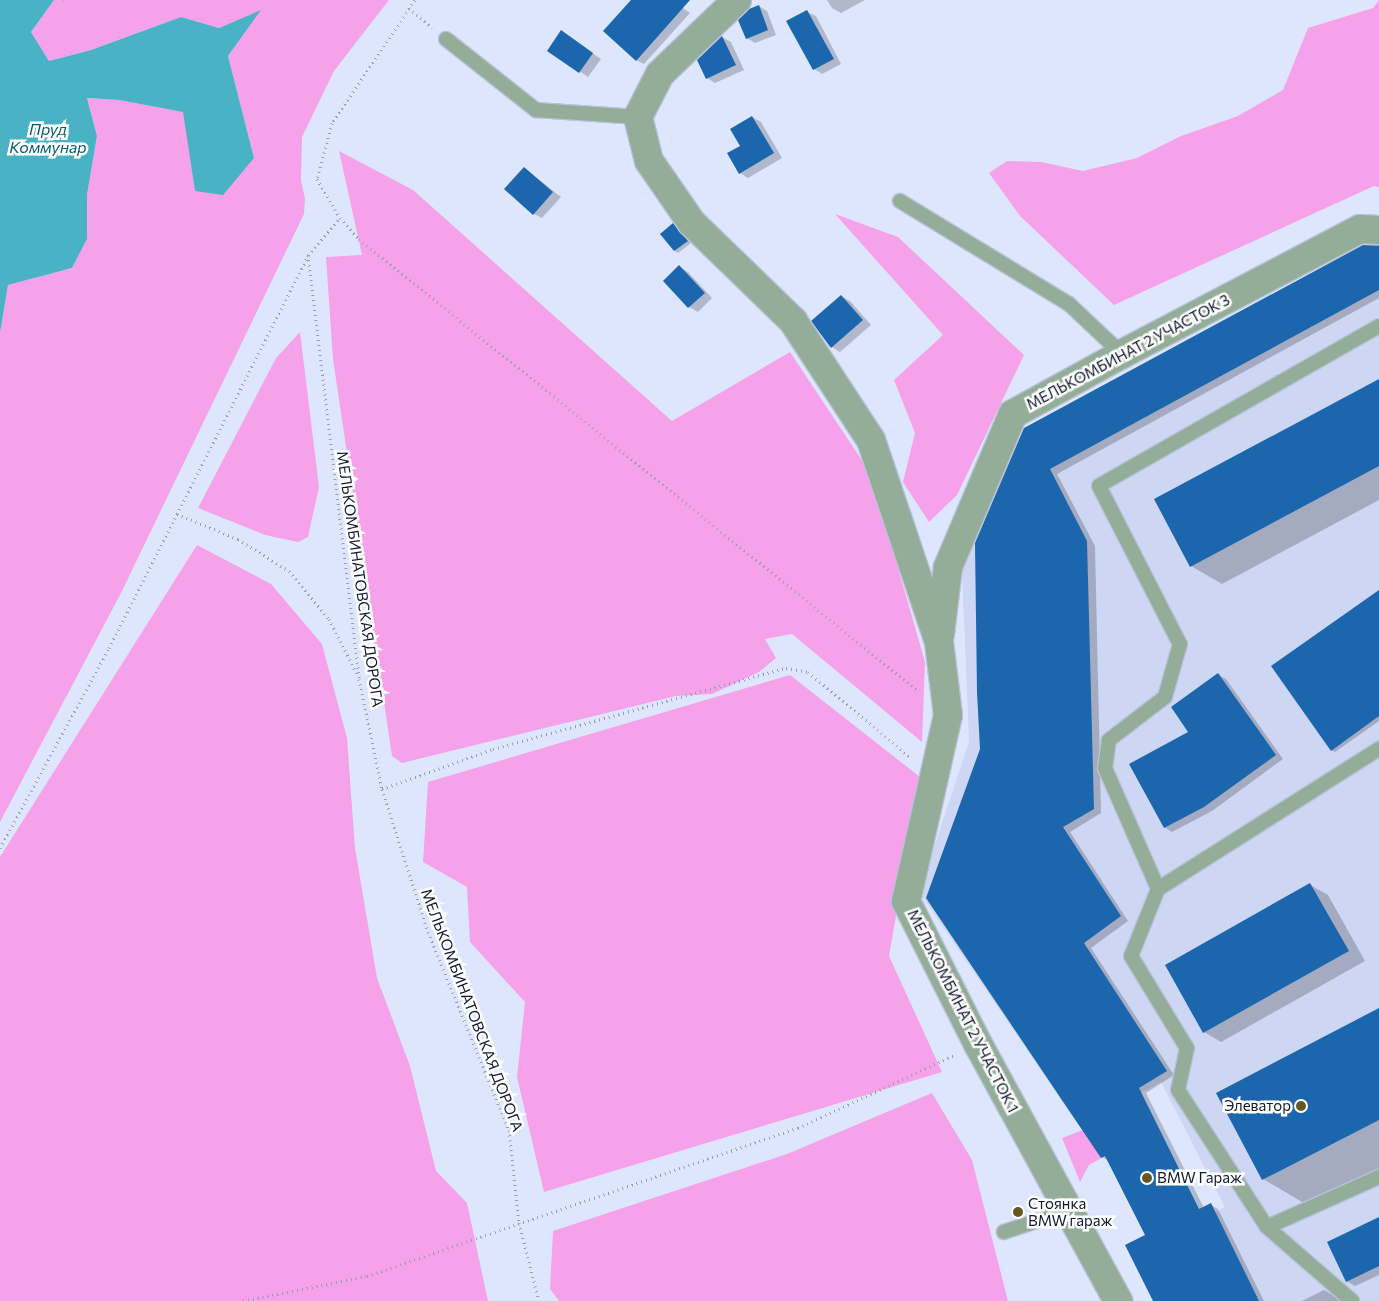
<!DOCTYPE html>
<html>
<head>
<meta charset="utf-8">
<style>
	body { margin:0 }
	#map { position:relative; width:1379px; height:1301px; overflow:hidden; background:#dee6fe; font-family:Commissioner,sans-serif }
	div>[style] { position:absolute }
	.built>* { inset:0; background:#cdd6f2 }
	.green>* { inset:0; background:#f5a2eb }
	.water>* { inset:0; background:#49b2c4 }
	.shadow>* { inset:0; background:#0003 }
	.building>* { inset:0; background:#1b66ac }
	.path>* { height:3px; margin-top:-1.5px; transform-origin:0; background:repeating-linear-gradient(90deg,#969db5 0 1px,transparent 0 5px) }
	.roads { filter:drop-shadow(1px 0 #b9c1d9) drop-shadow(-1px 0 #b9c1d9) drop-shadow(0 1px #b9c1d9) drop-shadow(0 -1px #b9c1d9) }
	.service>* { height:14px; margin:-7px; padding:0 7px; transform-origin:7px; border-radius:7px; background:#94ad99 }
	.minor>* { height:28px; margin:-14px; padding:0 14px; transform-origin:14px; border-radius:14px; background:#94ad99 }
	.dots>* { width:14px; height:14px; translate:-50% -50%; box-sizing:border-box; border:2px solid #fff; border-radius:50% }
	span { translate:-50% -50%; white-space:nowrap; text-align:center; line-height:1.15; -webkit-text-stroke:5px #fff; paint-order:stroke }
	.street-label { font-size:15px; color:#12182e }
	.poi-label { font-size:15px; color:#12182e }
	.right { translate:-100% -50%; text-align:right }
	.left { translate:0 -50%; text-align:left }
	.water-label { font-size:16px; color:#005f6c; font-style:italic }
</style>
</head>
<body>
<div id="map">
	<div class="built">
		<i style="clip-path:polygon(1379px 239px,1379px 1301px,1155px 1301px,1134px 1252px,1225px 1207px,1161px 1082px,1079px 1126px,919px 892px,969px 742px,961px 545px,1014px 439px)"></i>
	</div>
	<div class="green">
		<i style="clip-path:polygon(54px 0,389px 0,334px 71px,302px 137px,301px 180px,305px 199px,304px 214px,121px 593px,0 822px,0 333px,8px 285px,72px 268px,87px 239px,87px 195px,97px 136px,87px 98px,119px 100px,184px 112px,195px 191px,254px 158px,228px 56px,260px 11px,219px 28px,181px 17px,91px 50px,49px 61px,31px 32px)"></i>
		<i style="clip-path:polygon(1379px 0,1379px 187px,1374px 186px,1114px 305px,1020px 216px,989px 173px,1007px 161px,1041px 162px,1083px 171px,1137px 158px,1181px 136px,1238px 116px,1283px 90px,1308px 28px,1373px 8px)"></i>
		<i style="clip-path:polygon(339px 151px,413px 190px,672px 421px,790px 352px,871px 474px,925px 662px,922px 742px,792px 634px,765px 639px,776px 658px,759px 672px,712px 694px,676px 696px,402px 763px,392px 756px,333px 359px,326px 257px,362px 255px)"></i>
		<i style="clip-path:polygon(835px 214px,898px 237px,1024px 355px,957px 495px,929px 522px,903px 482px,915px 433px,894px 380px,943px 335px)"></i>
		<i style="clip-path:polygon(300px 332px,319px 487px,308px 537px,298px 542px,265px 535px,198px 508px,276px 358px)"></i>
		<i style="clip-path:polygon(197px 545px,271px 584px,322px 644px,347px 738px,355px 848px,377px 978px,410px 1066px,436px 1171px,467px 1203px,488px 1301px,0 1301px,0 857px)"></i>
		<i style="clip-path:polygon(790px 675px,920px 777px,889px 956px,942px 1072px,544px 1192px,517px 1077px,525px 1002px,470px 942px,467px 887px,423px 862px,428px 782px)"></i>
		<i style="clip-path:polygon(932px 1093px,972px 1160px,1008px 1301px,559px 1301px,550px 1289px,553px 1231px,787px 1154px)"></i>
		<i style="clip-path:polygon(1083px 1130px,1114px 1151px,1089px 1165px,1080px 1182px,1062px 1138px)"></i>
	</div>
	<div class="water">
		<i style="clip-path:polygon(0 0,54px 0,31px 32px,49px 61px,91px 50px,181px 17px,219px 28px,261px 10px,228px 56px,254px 158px,223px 195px,195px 191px,183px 112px,119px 100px,87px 98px,97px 136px,87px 195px,87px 239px,72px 268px,8px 285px,0 333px)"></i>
	</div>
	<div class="shadow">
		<i style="clip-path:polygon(633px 0,672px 0,690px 13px,644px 64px,636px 60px)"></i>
		<i style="clip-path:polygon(827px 0,865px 0,841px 13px,832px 8px)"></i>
		<i style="clip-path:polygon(759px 6px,767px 11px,776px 35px,755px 43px,747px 38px)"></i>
		<i style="clip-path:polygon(807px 12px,816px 16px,841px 64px,822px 74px,814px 69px)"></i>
		<i style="clip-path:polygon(570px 37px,601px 59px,588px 77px,548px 50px)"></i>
		<i style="clip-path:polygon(722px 37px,731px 42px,744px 70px,715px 83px,707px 78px)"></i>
		<i style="clip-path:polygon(752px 117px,761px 122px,782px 158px,748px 178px,740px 173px,742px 146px)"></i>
		<i style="clip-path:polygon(524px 168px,561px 197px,542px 218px,534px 214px)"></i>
		<i style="clip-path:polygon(673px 225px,691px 243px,678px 253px,675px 251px)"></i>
		<i style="clip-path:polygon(1379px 245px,1379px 298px,1057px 474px,1095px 546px,1101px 813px,1070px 832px,1128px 921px,1091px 948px,1174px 1075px,1146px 1093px,1204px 1208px,1211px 1205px,1218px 1209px,1264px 1301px,1154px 1301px,1147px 1236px,1109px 1161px,1102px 1157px,982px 749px,1025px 429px,1364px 246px)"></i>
		<i style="clip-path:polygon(679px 267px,688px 272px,712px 298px,698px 312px,689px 307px,664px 281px)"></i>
		<i style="clip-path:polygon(841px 296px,850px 301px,871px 325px,840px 352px,832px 347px)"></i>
		<i style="clip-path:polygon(1379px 380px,1379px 500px,1222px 584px,1191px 566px)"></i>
		<i style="clip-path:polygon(1379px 592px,1379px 721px,1335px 752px,1331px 750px)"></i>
		<i style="clip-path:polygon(1218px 675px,1226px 679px,1283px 759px,1212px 811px,1172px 832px,1164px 827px,1190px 732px)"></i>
		<i style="clip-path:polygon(1310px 885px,1328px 895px,1365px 961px,1221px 1042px,1204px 1032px,1166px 965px)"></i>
		<i style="clip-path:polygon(1379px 1009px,1379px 1169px,1309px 1206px,1263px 1179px,1218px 1093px)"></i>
		<i style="clip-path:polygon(1379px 1219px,1379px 1275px,1355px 1286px,1347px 1281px)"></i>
		<i style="clip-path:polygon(1324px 1290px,1343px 1301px,1302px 1301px)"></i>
	</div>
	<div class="building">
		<i style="clip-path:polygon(631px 0,690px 0,636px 61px,603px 31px)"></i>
		<i style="clip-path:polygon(759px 5px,768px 30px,746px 39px,738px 20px,749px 9px)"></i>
		<i style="clip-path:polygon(807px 10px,834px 59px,813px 70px,786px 21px)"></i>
		<i style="clip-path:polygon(561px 30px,593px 53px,579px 73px,547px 51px)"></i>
		<i style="clip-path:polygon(722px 36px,736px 65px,706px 79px,697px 60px)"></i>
		<i style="clip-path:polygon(752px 116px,774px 153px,739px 174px,727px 153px,740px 146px,730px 129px)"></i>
		<i style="clip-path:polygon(524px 167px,553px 192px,533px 215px,504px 189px)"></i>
		<i style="clip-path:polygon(673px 223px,688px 241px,674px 251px,660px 234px)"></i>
		<i style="clip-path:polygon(1363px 245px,1379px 246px,1379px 290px,1050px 469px,1087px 541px,1094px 809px,1063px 827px,1121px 916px,1084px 943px,1167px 1071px,1139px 1088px,1199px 1209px,1211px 1203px,1259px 1301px,1153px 1301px,1125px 1245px,1145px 1235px,1105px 1156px,1101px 1158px,926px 898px,980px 749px,977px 692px,975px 543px,1024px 428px)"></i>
		<i style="clip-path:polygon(679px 265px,705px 293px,688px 308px,663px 281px)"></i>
		<i style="clip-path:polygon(841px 295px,863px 320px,831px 348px,811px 321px)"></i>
		<i style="clip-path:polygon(1379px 379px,1379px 466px,1190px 567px,1154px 499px)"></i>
		<i style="clip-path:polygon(1379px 590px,1379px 716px,1331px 751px,1271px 666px)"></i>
		<i style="clip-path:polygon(1218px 673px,1276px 755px,1204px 807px,1164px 828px,1129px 764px,1188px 732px,1171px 707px)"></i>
		<i style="clip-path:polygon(1310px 883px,1349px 951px,1203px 1033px,1165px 965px)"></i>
		<i style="clip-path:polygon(1379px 1008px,1379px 1120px,1262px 1180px,1216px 1093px)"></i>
		<i style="clip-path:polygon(1379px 1217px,1379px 1266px,1346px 1282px,1327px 1242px)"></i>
	</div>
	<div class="path">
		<i style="left:415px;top:0;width:148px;rotate:124deg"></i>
		<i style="left:332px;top:123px;width:58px;rotate:105deg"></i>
		<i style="left:317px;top:179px;width:45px;rotate:59.5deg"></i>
		<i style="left:340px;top:218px;width:28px;rotate:48deg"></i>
		<i style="left:359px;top:239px;width:717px;rotate:38.95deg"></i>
		<i style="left:409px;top:8px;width:30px;rotate:40deg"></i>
		<i style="left:308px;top:255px;width:427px;rotate:83.1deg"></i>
		<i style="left:359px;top:679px;width:112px;rotate:78.2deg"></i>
		<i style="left:382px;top:789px;width:150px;rotate:72.2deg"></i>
		<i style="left:428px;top:932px;width:214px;rotate:67.8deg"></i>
		<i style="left:509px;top:1130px;width:94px;rotate:83.9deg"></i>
		<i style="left:519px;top:1223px;width:81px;rotate:75.6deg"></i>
		<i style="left:177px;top:514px;width:66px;rotate:22.3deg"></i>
		<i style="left:238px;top:539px;width:60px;rotate:32.1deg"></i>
		<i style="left:289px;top:571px;width:62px;rotate:50.2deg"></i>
		<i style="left:329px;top:619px;width:64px;rotate:63deg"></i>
		<i style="left:382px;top:789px;width:118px;rotate:-19.8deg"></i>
		<i style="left:493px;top:749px;width:304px;rotate:-15.5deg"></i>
		<i style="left:786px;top:668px;width:22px;rotate:10deg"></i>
		<i style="left:808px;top:672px;width:133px;rotate:39.8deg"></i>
		<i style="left:0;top:848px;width:228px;rotate:-61.4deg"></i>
		<i style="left:109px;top:648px;width:441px;rotate:-63.1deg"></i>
		<i style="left:308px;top:255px;width:49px;rotate:-49.1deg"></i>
		<i style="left:243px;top:1301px;width:126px;rotate:-11.4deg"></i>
		<i style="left:367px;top:1276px;width:456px;rotate:-19deg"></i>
		<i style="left:798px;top:1128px;width:172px;rotate:-25.1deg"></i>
	</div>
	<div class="roads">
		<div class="service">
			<i style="left:446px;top:39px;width:115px;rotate:38.3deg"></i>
			<i style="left:536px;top:110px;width:102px;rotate:3.9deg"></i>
			<i style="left:900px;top:201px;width:198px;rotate:31.4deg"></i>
			<i style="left:1069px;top:304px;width:73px;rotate:43.3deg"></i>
			<i style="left:1379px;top:326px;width:322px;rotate:150.3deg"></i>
			<i style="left:1099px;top:486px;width:178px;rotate:62.9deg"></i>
			<i style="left:1180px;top:644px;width:55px;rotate:105.8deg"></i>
			<i style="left:1165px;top:697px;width:71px;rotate:142.5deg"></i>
			<i style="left:1109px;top:740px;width:28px;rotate:98deg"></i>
			<i style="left:1105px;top:768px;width:132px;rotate:66.3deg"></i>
			<i style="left:1158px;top:889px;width:72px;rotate:111.9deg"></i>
			<i style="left:1131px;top:956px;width:108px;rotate:58.7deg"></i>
			<i style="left:1187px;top:1048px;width:43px;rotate:102.1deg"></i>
			<i style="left:1178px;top:1090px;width:163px;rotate:57deg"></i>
			<i style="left:1267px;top:1227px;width:123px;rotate:-24.1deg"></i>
			<i style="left:1158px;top:889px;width:262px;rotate:-32.4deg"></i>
			<i style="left:1267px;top:1227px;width:113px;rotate:41deg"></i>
			<i style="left:1004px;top:1232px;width:70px;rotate:-18.4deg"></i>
		</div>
		<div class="minor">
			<i style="left:737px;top:0;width:107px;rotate:136.1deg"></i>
			<i style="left:660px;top:74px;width:48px;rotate:117.1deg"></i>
			<i style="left:638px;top:117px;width:45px;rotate:76deg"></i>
			<i style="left:649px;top:161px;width:75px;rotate:55.3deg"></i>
			<i style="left:692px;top:223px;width:141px;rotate:44.1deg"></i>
			<i style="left:793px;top:321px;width:142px;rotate:56.8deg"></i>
			<i style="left:871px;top:440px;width:213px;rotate:71.4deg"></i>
			<i style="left:939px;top:642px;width:74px;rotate:83deg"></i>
			<i style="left:948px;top:715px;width:191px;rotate:102.7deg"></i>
			<i style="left:906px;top:901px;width:160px;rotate:63.3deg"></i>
			<i style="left:978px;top:1044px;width:293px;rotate:61.4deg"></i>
			<i style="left:940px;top:634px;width:67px;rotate:-83.2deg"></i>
			<i style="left:948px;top:567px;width:166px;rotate:-67deg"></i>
			<i style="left:1013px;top:414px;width:124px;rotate:-28.8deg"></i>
			<i style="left:1122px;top:354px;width:269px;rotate:-27.7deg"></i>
			<i style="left:1360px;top:229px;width:19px;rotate:3deg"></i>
		</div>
	</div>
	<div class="dots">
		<i style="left:1301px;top:1106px;background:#675624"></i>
		<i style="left:1147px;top:1178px;background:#675624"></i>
		<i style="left:1018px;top:1212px;background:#675624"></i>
	</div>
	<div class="street-label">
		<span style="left:1128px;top:352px;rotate:-28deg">МЕЛЬКОМБИНАТ 2 УЧАСТОК 3</span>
		<span style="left:360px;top:579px;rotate:82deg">МЕЛЬКОМБИНАТОВСКАЯ ДОРОГА</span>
		<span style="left:472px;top:1010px;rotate:69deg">МЕЛЬКОМБИНАТОВСКАЯ ДОРОГА</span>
		<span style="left:963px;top:1011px;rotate:63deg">МЕЛЬКОМБИНАТ 2 УЧАСТОК 1</span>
	</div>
	<div class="poi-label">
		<span class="right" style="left:1291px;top:1106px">Элеватор</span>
		<span class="left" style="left:1157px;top:1178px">BMW Гараж</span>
		<span class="left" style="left:1028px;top:1212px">Стоянка<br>BMW гараж</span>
	</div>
	<div class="water-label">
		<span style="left:48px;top:138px">Пруд<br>Коммунар</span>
	</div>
</div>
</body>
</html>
